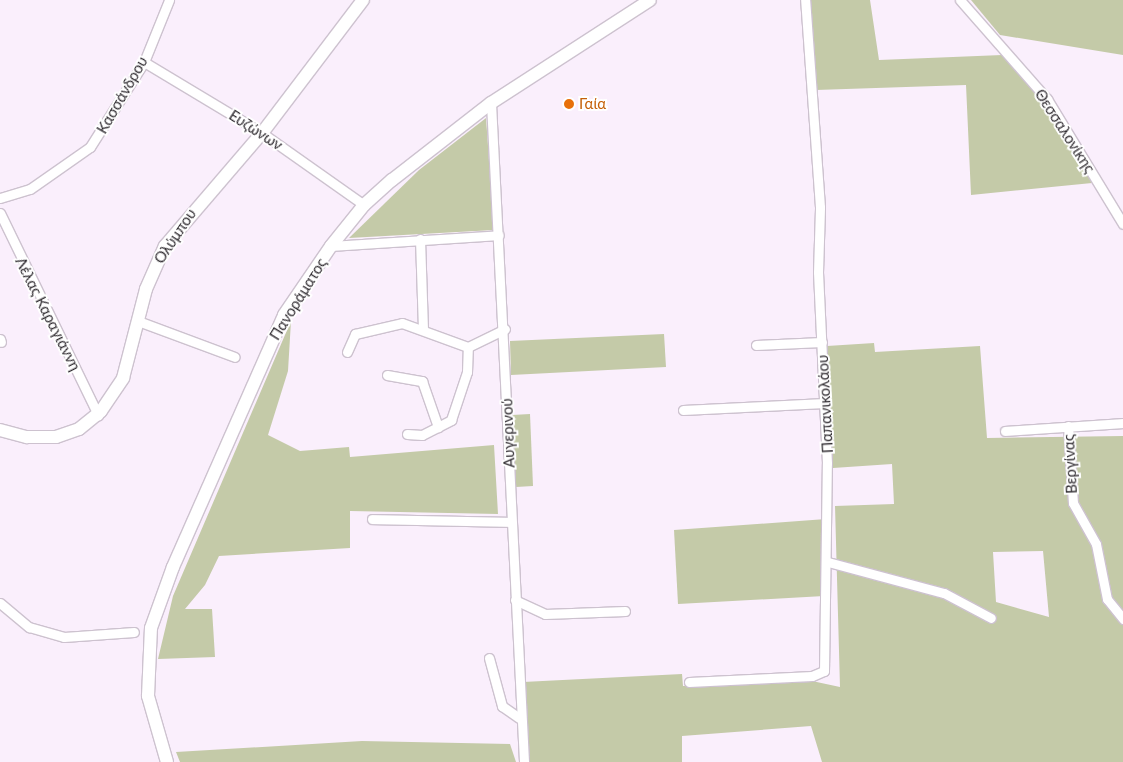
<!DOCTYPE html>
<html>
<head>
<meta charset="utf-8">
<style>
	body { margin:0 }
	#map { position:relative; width:1123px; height:762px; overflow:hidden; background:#faeffc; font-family:Lato,sans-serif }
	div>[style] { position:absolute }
	.green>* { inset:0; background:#c4caa8 }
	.roads { filter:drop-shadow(1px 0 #cdc2cf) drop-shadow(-1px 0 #cdc2cf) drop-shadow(0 1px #cdc2cf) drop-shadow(0 -1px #cdc2cf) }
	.street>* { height:9px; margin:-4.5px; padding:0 4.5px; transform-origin:4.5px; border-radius:4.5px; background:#fff }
	.secondary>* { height:12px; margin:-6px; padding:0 6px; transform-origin:6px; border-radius:6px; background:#fff }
	.dots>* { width:14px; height:14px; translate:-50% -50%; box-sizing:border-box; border:2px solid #fff; border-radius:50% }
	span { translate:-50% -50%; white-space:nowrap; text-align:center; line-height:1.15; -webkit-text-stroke:4px #fff; paint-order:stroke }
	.street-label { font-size:15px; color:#2f2b30 }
	.food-label { font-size:15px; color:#c56008 }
	.left { translate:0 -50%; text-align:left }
</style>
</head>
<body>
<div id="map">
	<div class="green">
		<i style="clip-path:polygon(810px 0,870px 0,879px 60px,1002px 55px,1047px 106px,1092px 183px,971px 195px,966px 85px,816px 90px)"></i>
		<i style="clip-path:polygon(971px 0,1123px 0,1123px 55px,1000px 35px)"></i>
		<i style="clip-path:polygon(486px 118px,494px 230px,349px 238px,419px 170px)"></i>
		<i style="clip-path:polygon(291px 321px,288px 371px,268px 435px,300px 451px,349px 447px,350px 457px,494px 445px,498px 514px,350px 511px,350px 548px,219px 556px,205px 585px,185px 609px,212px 609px,215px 657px,158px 659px,173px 596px)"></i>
		<i style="clip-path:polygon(664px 334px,666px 367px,511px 375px,510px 341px)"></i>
		<i style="clip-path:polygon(evenodd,874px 343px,875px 352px,980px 346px,987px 438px,1123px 436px,1123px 762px,822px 762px,811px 726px,682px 736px,682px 762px,525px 762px,523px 682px,682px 674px,683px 686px,812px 681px,840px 687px,835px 506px,894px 504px,892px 464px,833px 468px,827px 346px,874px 343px,1043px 551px,1049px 617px,996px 602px,993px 552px,1043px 551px)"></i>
		<i style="clip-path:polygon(530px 414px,533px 486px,516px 487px,512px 415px)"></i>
		<i style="clip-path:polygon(826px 519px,824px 596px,678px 604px,674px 530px)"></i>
		<i style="clip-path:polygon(362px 741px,510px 744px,516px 762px,180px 762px,176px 752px)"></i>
	</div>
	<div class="roads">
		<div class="street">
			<i style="left:960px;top:0;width:132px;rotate:48.7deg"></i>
			<i style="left:1047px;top:99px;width:146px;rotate:58.7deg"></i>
			<i style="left:144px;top:62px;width:138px;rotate:31deg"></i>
			<i style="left:262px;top:133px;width:125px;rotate:35.2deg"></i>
			<i style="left:491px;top:103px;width:660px;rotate:87.13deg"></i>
			<i style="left:0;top:198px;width:31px;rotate:-17deg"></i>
			<i style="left:30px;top:189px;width:73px;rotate:-35deg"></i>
			<i style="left:90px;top:147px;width:101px;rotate:-57.6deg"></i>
			<i style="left:144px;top:62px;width:67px;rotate:-68deg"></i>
			<i style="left:0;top:213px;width:225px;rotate:64.1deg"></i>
			<i style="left:420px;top:239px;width:89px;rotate:88.1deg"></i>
			<i style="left:331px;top:246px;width:168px;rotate:-3.7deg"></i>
			<i style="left:138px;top:321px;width:103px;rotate:20.4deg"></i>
			<i style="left:0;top:339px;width:3px;rotate:72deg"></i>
			<i style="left:756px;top:345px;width:66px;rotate:-2.6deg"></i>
			<i style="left:347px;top:352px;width:20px;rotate:-66deg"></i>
			<i style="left:355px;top:334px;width:48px;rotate:-13.2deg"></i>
			<i style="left:402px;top:323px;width:70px;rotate:20deg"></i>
			<i style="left:387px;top:375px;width:36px;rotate:10deg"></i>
			<i style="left:422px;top:381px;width:49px;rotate:70.8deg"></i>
			<i style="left:683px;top:410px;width:142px;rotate:-2.8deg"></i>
			<i style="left:1068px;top:426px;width:77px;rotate:86.3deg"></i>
			<i style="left:1073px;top:503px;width:47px;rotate:60.7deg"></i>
			<i style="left:1096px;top:544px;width:56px;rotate:78.7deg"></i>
			<i style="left:1107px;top:599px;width:26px;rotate:51deg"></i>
			<i style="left:1005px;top:431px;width:118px;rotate:-3.9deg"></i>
			<i style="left:407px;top:434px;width:15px;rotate:4deg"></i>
			<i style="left:422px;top:435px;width:33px;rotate:-27deg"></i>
			<i style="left:451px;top:420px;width:51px;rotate:-71.6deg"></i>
			<i style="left:467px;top:372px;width:25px;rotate:-88deg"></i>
			<i style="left:468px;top:347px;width:41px;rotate:-25.9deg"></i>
			<i style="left:372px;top:519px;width:139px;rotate:1.2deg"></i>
			<i style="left:828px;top:562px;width:120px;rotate:15deg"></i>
			<i style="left:944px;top:593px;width:53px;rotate:28deg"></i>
			<i style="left:515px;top:600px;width:33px;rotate:25deg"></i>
			<i style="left:545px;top:614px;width:80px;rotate:-2.1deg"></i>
			<i style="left:0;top:603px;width:38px;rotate:40deg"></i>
			<i style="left:29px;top:627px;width:36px;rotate:16deg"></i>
			<i style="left:64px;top:637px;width:70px;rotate:-4.1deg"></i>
			<i style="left:489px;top:658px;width:50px;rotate:74.8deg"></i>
			<i style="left:502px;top:706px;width:21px;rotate:35deg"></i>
			<i style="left:689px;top:682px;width:123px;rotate:-2.8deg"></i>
			<i style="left:812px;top:676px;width:13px;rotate:-23deg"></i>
			<i style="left:824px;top:671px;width:208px;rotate:-89.2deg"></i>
			<i style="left:827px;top:463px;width:191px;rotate:-92.7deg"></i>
			<i style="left:818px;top:272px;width:65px;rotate:-88.2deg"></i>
			<i style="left:820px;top:207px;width:208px;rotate:-94.1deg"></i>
		</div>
		<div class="secondary">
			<i style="left:0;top:430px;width:28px;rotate:15deg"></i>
			<i style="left:27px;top:437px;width:29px"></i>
			<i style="left:56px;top:437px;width:24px;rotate:-19deg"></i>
			<i style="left:79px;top:429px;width:28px;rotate:-39deg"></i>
			<i style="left:101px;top:411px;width:40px;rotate:-56deg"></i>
			<i style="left:123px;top:378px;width:92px;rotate:-75.5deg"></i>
			<i style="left:146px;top:289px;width:47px;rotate:-66.2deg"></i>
			<i style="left:165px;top:246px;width:149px;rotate:-49.4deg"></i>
			<i style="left:262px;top:133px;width:167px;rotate:-52.8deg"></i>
			<i style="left:167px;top:762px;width:69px;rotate:-106.1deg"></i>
			<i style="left:148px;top:696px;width:68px;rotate:-87.5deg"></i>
			<i style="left:151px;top:628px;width:65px;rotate:-70.2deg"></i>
			<i style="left:173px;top:567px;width:275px;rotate:-66.2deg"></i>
			<i style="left:284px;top:315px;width:83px;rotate:-55.7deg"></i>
			<i style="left:331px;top:246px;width:53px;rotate:-51.2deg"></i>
			<i style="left:364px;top:205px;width:38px;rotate:-42deg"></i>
			<i style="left:392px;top:180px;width:125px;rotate:-37.9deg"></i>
			<i style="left:491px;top:103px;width:189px;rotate:-32.9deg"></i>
		</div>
	</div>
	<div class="dots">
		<i style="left:569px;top:104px;background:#e8710a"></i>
	</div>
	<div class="street-label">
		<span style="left:122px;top:95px;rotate:-60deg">Κασσάνδρου</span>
		<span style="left:256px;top:130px;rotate:33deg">Ευζώνων</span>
		<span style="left:1065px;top:131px;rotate:57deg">Θεσσαλονίκης</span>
		<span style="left:175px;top:236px;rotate:-56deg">Ολύμπου</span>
		<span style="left:298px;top:299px;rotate:-58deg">Πανοράματος</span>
		<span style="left:48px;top:314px;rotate:63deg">Λέλας Καραγιάννη</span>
		<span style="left:825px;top:404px;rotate:-93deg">Παπανικολάου</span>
		<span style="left:508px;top:433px;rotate:-92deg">Αυγερινού</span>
		<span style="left:1070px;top:464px;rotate:-93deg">Βεργίνας</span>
	</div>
	<div class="food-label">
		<span class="left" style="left:579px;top:104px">Γαία</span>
	</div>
</div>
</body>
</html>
